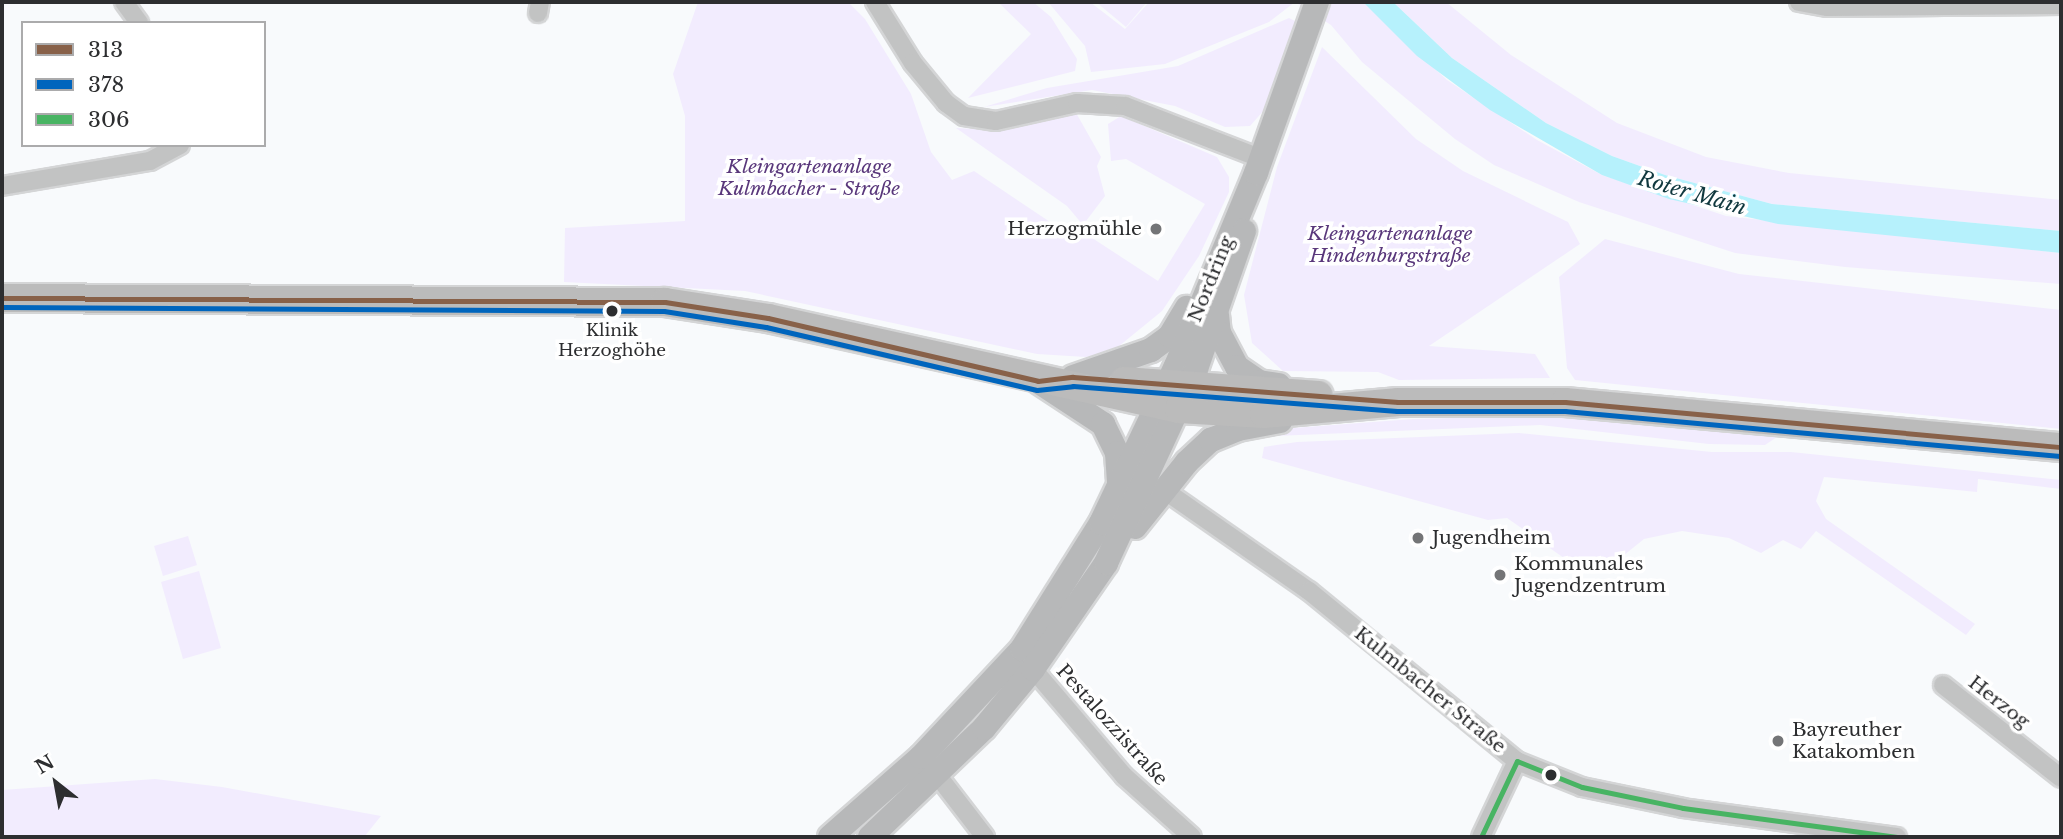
<!DOCTYPE html>
<html>
<head>
<meta charset="utf-8">
<style>
	body { margin:0 }
	#map { position:relative; width:2063px; height:839px; overflow:hidden; background:#f8fafc; font-family:"Libre Baskerville",serif }
	div>[style] { position:absolute }
	.green>* { inset:0; background:#f2ecfe }
	.water>* { inset:0; background:#b6f1fc }
	.roads { filter:drop-shadow(2px 0 #d4d5d6) drop-shadow(-2px 0 #d4d5d6) drop-shadow(0 2px #d4d5d6) drop-shadow(0 -2px #d4d5d6) }
	.minor>* { height:18px; margin:-9px; padding:0 9px; transform-origin:9px; border-radius:9px; background:#c2c3c3 }
	.secondary>* { height:24px; margin:-12px; padding:0 12px; transform-origin:12px; border-radius:12px; background:#b7b8b9 }
	.primary>* { height:28px; margin:-14px; padding:0 14px; transform-origin:14px; border-radius:14px; background:#bbb }
	.bus-1>* { height:5px; margin:-2.5px; padding:0 2.5px; transform-origin:2.5px; border-radius:2.5px; background:#886149 }
	.bus-2>* { height:5px; margin:-2.5px; padding:0 2.5px; transform-origin:2.5px; border-radius:2.5px; background:#0065bd }
	.bus-3>* { height:5px; margin:-2.5px; padding:0 2.5px; transform-origin:2.5px; border-radius:2.5px; background:#48b463 }
	.dots>* { width:19px; height:19px; translate:-50% -50%; box-sizing:border-box; border:4px solid #fff; border-radius:50% }
	span { translate:-50% -50%; white-space:nowrap; text-align:center; line-height:1.15; -webkit-text-stroke:7px #fff; paint-order:stroke }
	.bus-label { font-size:17px; color:#2d2e30 }
	.park-label { font-size:19px; color:#59377b; font-style:italic }
	.poi-label { font-size:19px; color:#2d2e30 }
	.right { translate:-100% -50%; text-align:right }
	.left { translate:0 -50%; text-align:left }
	.street-label { font-size:19px; color:#2d2e30 }
	.water-label { font-size:21px; color:#10383e; font-style:italic }
	.frame { position:absolute; inset:0; border:4px solid #2d2e30; pointer-events:none }
	.legend { position:absolute; left:21px; top:21px; width:245px; height:126px; box-sizing:border-box; background:#fff; border:2px solid #ababac; margin:0; padding:9px 12px; list-style:none; font-size:21px; color:#2d2e30 }
	.legend li { display:flex; align-items:center; gap:14px; height:35px }
	.legend b { width:35px; border:2px solid #ababac }
	.north { position:absolute; left:21px; top:748px; width:70px; height:70px; -webkit-text-stroke:5px #fff; paint-order:stroke; rotate:329deg; font-size:19px; font-weight:700; line-height:28px; text-align:center; color:#2d2e30 }
	.north::after { content:''; display:block; margin:auto; width:24px; height:32px; background:#2d2e30; clip-path:polygon(50% 0,100% 100%,50% 72%,0 100%) }
</style>
</head>
<body>
<div id="map">
	<div class="green">
		<i style="clip-path:polygon(698px 2px,848px 2px,865px 19px,911px 94px,931px 152px,952px 180px,974px 171px,1077px 240px,1083px 232px,1158px 281px,1205px 204px,1126px 159px,1111px 161px,1108px 124px,1121px 116px,1217px 157px,1229px 177px,1229px 192px,1199px 256px,1162px 311px,1113px 351px,1086px 357px,1037px 354px,745px 291px,564px 282px,565px 228px,685px 221px,685px 116px,673px 74px)"></i>
		<i style="clip-path:polygon(998px 2px,1033px 2px,1051px 17px,1077px 59px,1075px 71px,968px 98px,1031px 34px)"></i>
		<i style="clip-path:polygon(1048px 2px,1090px 2px,1125px 29px,1149px 2px,1295px 2px,1269px 22px,1165px 64px,1091px 72px,1085px 46px)"></i>
		<i style="clip-path:polygon(1096px 2px,1147px 2px,1126px 27px)"></i>
		<i style="clip-path:polygon(1295px 2px,1363px 2px,1447px 80px,1537px 140px,1602px 175px,1726px 216px,2061px 253px,2061px 284px,1845px 267px,1735px 253px,1579px 202px,1494px 165px,1455px 139px,1362px 62px,1331px 25px)"></i>
		<i style="clip-path:polygon(1393px 2px,1446px 2px,1511px 55px,1617px 123px,1706px 157px,1789px 173px,2061px 200px,2061px 231px,1772px 204px,1665px 175px,1612px 156px,1546px 123px,1452px 58px)"></i>
		<i style="clip-path:polygon(1289px 18px,1297px 22px,1283px 63px,1265px 109px,1250px 126px,1225px 127px,1175px 106px,1092px 90px,984px 107px,1047px 88px,1178px 66px)"></i>
		<i style="clip-path:polygon(1322px 47px,1416px 139px,1463px 171px,1568px 222px,1580px 244px,1429px 346px,1535px 354px,1550px 378px,1399px 380px,1378px 372px,1283px 371px,1252px 343px,1244px 295px,1277px 167px)"></i>
		<i style="clip-path:polygon(1075px 111px,1101px 157px,1097px 166px,1105px 196px,1083px 225px,1067px 206px,956px 128px,994px 130px)"></i>
		<i style="clip-path:polygon(1605px 239px,1739px 274px,2061px 310px,2061px 429px,1575px 380px,1567px 368px,1559px 277px)"></i>
		<i style="clip-path:polygon(1540px 416px,1783px 433px,1765px 445px,1709px 444px,1540px 425px,1275px 436px,1268px 430px,1413px 419px)"></i>
		<i style="clip-path:polygon(1519px 433px,1712px 452px,1791px 452px,2061px 480px,2061px 489px,1978px 479px,1977px 492px,1824px 477px,1816px 501px,1826px 519px,1975px 624px,1966px 635px,1816px 531px,1801px 549px,1783px 540px,1761px 553px,1729px 538px,1682px 531px,1644px 539px,1608px 568px,1574px 565px,1507px 518px,1488px 520px,1262px 458px,1264px 447px,1297px 442px)"></i>
		<i style="clip-path:polygon(188px 536px,197px 565px,163px 576px,154px 546px)"></i>
		<i style="clip-path:polygon(199px 571px,221px 648px,183px 659px,161px 582px)"></i>
		<i style="clip-path:polygon(155px 779px,222px 787px,381px 816px,364px 837px,2px 837px,2px 790px)"></i>
	</div>
	<div class="water">
		<i style="clip-path:polygon(1363px 2px,1393px 2px,1452px 58px,1546px 123px,1612px 156px,1665px 175px,1772px 204px,2061px 231px,2061px 253px,1778px 224px,1669px 199px,1602px 175px,1490px 110px,1417px 56px)"></i>
	</div>
	<div class="roads">
		<div class="minor">
			<i style="left:124px;top:2px;width:26px;rotate:54deg"></i>
			<i style="left:875px;top:2px;width:72px;rotate:58.1deg"></i>
			<i style="left:913px;top:63px;width:52px;rotate:50.5deg"></i>
			<i style="left:946px;top:103px;width:22px;rotate:36deg"></i>
			<i style="left:964px;top:116px;width:32px;rotate:9deg"></i>
			<i style="left:996px;top:121px;width:83px;rotate:-12.5deg"></i>
			<i style="left:1077px;top:103px;width:48px;rotate:3.6deg"></i>
			<i style="left:1125px;top:106px;width:147px;rotate:21.1deg"></i>
			<i style="left:1799px;top:2px;width:29px;rotate:10deg"></i>
			<i style="left:1828px;top:7px;width:233px;rotate:-0.5deg"></i>
			<i style="left:538px;top:13px;width:11px;rotate:-80deg"></i>
			<i style="left:2px;top:186px;width:150px;rotate:-9.6deg"></i>
			<i style="left:150px;top:161px;width:34px;rotate:-28deg"></i>
			<i style="left:1164px;top:490px;width:177px;rotate:34.9deg"></i>
			<i style="left:1309px;top:591px;width:269px;rotate:39.3deg"></i>
			<i style="left:1517px;top:761px;width:70px;rotate:21.8deg"></i>
			<i style="left:1582px;top:787px;width:103px;rotate:11.7deg"></i>
			<i style="left:1683px;top:808px;width:216px;rotate:7.7deg"></i>
			<i style="left:1033px;top:669px;width:140px;rotate:49.6deg"></i>
			<i style="left:1124px;top:776px;width:91px;rotate:41.9deg"></i>
			<i style="left:1943px;top:685px;width:150px;rotate:38.2deg"></i>
			<i style="left:938px;top:776px;width:77px;rotate:52.4deg"></i>
			<i style="left:1481px;top:837px;width:84px;rotate:-64.7deg"></i>
		</div>
		<div class="secondary">
			<i style="left:1217px;top:315px;width:18px;rotate:84deg"></i>
			<i style="left:1219px;top:333px;width:38px;rotate:62deg"></i>
			<i style="left:1237px;top:367px;width:27px;rotate:34deg"></i>
			<i style="left:1259px;top:382px;width:20px;rotate:9deg"></i>
			<i style="left:1073px;top:377px;width:83px;rotate:-19.1deg"></i>
			<i style="left:1151px;top:350px;width:24px;rotate:-36deg"></i>
			<i style="left:1170px;top:336px;width:33px;rotate:-59deg"></i>
			<i style="left:1039px;top:382px;width:77px;rotate:33.3deg"></i>
			<i style="left:1103px;top:424px;width:32px;rotate:64deg"></i>
			<i style="left:1117px;top:453px;width:32px;rotate:86deg"></i>
			<i style="left:1135px;top:527px;width:83px;rotate:-51.3deg"></i>
			<i style="left:1187px;top:462px;width:33px;rotate:-43deg"></i>
			<i style="left:1211px;top:440px;width:29px;rotate:-22deg"></i>
			<i style="left:1238px;top:429px;width:43px;rotate:-10.8deg"></i>
			<i style="left:830px;top:837px;width:121px;rotate:-41.3deg"></i>
			<i style="left:921px;top:757px;width:148px;rotate:-46.9deg"></i>
			<i style="left:1022px;top:649px;width:149px;rotate:-57.9deg"></i>
			<i style="left:1101px;top:523px;width:174px;rotate:-64.5deg"></i>
			<i style="left:1176px;top:366px;width:209px;rotate:-67.5deg"></i>
			<i style="left:1256px;top:173px;width:182px;rotate:-70.4deg"></i>
			<i style="left:870px;top:837px;width:158px;rotate:-43.7deg"></i>
			<i style="left:984px;top:728px;width:77px;rotate:-50.3deg"></i>
			<i style="left:1033px;top:669px;width:129px;rotate:-55.4deg"></i>
			<i style="left:1106px;top:563px;width:214px;rotate:-65.1deg"></i>
			<i style="left:1196px;top:369px;width:146px;rotate:-70.8deg"></i>
		</div>
		<div class="primary">
			<i style="left:2px;top:298px;width:663px;rotate:0.35deg"></i>
			<i style="left:665px;top:302px;width:104px;rotate:8.8deg"></i>
			<i style="left:768px;top:318px;width:421px;rotate:12.5deg"></i>
			<i style="left:1179px;top:409px;width:85px;rotate:3.4deg"></i>
			<i style="left:1264px;top:414px;width:135px;rotate:-5.1deg"></i>
			<i style="left:1398px;top:402px;width:167px"></i>
			<i style="left:1565px;top:402px;width:498px;rotate:5.2deg"></i>
			<i style="left:1124px;top:381px;width:195px;rotate:4.1deg"></i>
		</div>
	</div>
	<div class="bus-1">
		<i style="left:2px;top:298px;width:663px;rotate:0.35deg"></i>
		<i style="left:665px;top:302px;width:104px;rotate:8.8deg"></i>
		<i style="left:768px;top:318px;width:277px;rotate:13.1deg"></i>
		<i style="left:1038px;top:381px;width:35px;rotate:-7deg"></i>
		<i style="left:1073px;top:377px;width:326px;rotate:4.4deg"></i>
		<i style="left:1398px;top:402px;width:167px"></i>
		<i style="left:1565px;top:402px;width:498px;rotate:5.2deg"></i>
	</div>
	<div class="bus-2">
		<i style="left:2px;top:307px;width:662px;rotate:0.35deg"></i>
		<i style="left:664px;top:311px;width:103px;rotate:8.9deg"></i>
		<i style="left:766px;top:327px;width:278px;rotate:13.1deg"></i>
		<i style="left:1037px;top:390px;width:36px;rotate:-6deg"></i>
		<i style="left:1073px;top:386px;width:325px;rotate:4.4deg"></i>
		<i style="left:1397px;top:411px;width:168px"></i>
		<i style="left:1565px;top:411px;width:497px;rotate:5.2deg"></i>
	</div>
	<div class="bus-3">
		<i style="left:1481px;top:837px;width:84px;rotate:-64.7deg"></i>
		<i style="left:1517px;top:761px;width:70px;rotate:21.8deg"></i>
		<i style="left:1582px;top:787px;width:103px;rotate:11.7deg"></i>
		<i style="left:1683px;top:808px;width:216px;rotate:7.7deg"></i>
	</div>
	<div class="dots">
		<i style="left:1156px;top:229px;background:#747577"></i>
		<i style="left:612px;top:311px;background:#2d2e30"></i>
		<i style="left:1418px;top:538px;background:#747577"></i>
		<i style="left:1500px;top:575px;background:#747577"></i>
		<i style="left:1778px;top:741px;background:#747577"></i>
		<i style="left:1551px;top:775px;background:#2d2e30"></i>
	</div>
	<div class="bus-label">
		<span style="left:612px;top:341px">Klinik<br>Herzoghöhe</span>
	</div>
	<div class="park-label">
		<span style="left:809px;top:178px">Kleingartenanlage<br>Kulmbacher - Straße</span>
		<span style="left:1390px;top:245px">Kleingartenanlage<br>Hindenburgstraße</span>
	</div>
	<div class="poi-label">
		<span class="right" style="left:1142px;top:229px">Herzogmühle</span>
		<span class="left" style="left:1432px;top:538px">Jugendheim</span>
		<span class="left" style="left:1514px;top:575px">Kommunales<br>Jugendzentrum</span>
		<span class="left" style="left:1792px;top:741px">Bayreuther<br>Katakomben</span>
	</div>
	<div class="street-label">
		<span style="left:1211px;top:279px;rotate:-68deg">Nordring</span>
		<span style="left:1430px;top:690px;rotate:39deg">Kulmbacher Straße</span>
		<span style="left:1999px;top:702px;rotate:38deg">Herzog</span>
		<span style="left:1112px;top:725px;rotate:48deg">Pestalozzistraße</span>
	</div>
	<div class="water-label">
		<span style="left:1692px;top:193px;rotate:16deg">Roter Main</span>
	</div>
	<div class="frame"></div>
	<ul class="legend">
	<li><b style="height:9px;background:#886149"></b>313</li>
	<li><b style="height:9px;background:#0065bd"></b>378</li>
	<li><b style="height:9px;background:#48b463"></b>306</li>
	</ul>
	<div class="north">N</div>
</div>
</body>
</html>
